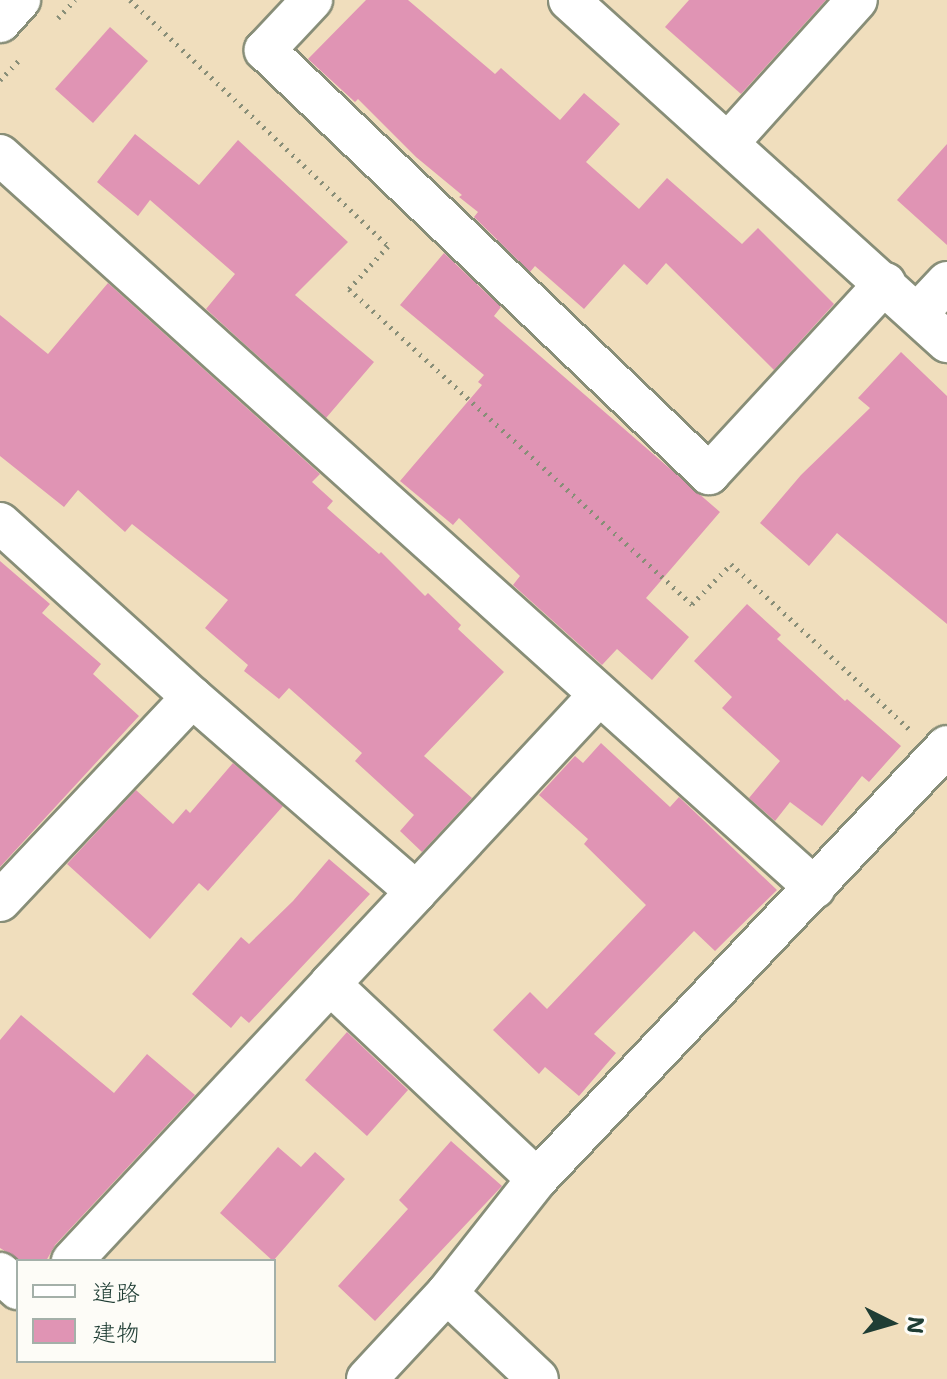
<!DOCTYPE html>
<html>
<head>
<meta charset="utf-8">
<style>
	body { margin:0 }
	#map { position:relative; width:947px; height:1379px; overflow:hidden; background:#f0debd; font-family:"Shantell Sans","Klee One",sans-serif }
	div>[style] { position:absolute }
	.building>* { inset:0; background:#e094b4 }
	.path>* { height:5px; margin-top:-2.5px; transform-origin:0; background:repeating-linear-gradient(90deg,#888e78 0 2px,transparent 0 8px) }
	.roads { filter:drop-shadow(2px 0 #888e78) drop-shadow(-2px 0 #888e78) drop-shadow(0 2px #888e78) drop-shadow(0 -2px #888e78) }
	.minor>* { height:40px; margin:-20px; padding:0 20px; transform-origin:20px; border-radius:20px; background:#fff }
	span { translate:-50% -50%; white-space:nowrap; text-align:center; line-height:1.15; -webkit-text-stroke:7px #fdfcf7; paint-order:stroke }
	.legend { position:absolute; left:16px; top:1259px; width:260px; height:104px; box-sizing:border-box; background:#fdfcf7; border:2px solid #a4b0a9; margin:0; padding:10px 14px; list-style:none; font-size:24px; color:#1f3d34 }
	.legend li { display:flex; align-items:center; gap:16px; height:40px }
	.legend b { width:40px; border:2px solid #a4b0a9 }
	.north { position:absolute; left:851px; top:1283px; width:80px; height:80px; -webkit-text-stroke:6px #fdfcf7; paint-order:stroke; rotate:95deg; font-size:22px; font-weight:700; line-height:32px; text-align:center; color:#1f3d34 }
	.north::after { content:''; display:block; margin:auto; width:28px; height:36px; background:#1f3d34; clip-path:polygon(50% 0,100% 100%,50% 72%,0 100%) }
</style>
</head>
<body>
<div id="map">
	<div class="building">
		<i style="clip-path:polygon(366px 0,408px 0,495px 74px,501px 68px,560px 120px,584px 93px,620px 124px,586px 162px,639px 209px,667px 178px,742px 244px,758px 228px,834px 304px,774px 370px,666px 263px,647px 285px,624px 264px,584px 309px,535px 266px,530px 272px,474px 217px,478px 212px,459px 197px,462px 195px,416px 157px,358px 99px,355px 102px,308px 59px)"></i>
		<i style="clip-path:polygon(689px 0,826px 0,741px 94px,665px 27px)"></i>
		<i style="clip-path:polygon(110px 27px,148px 61px,93px 123px,55px 89px)"></i>
		<i style="clip-path:polygon(135px 134px,199px 185px,238px 140px,348px 242px,295px 295px,374px 362px,326px 418px,206px 309px,235px 274px,150px 200px,138px 216px,97px 182px)"></i>
		<i style="clip-path:polygon(947px 144px,947px 245px,897px 200px)"></i>
		<i style="clip-path:polygon(444px 253px,501px 307px,494px 316px,720px 512px,646px 598px,689px 637px,652px 680px,617px 649px,602px 665px,513px 585px,520px 576px,459px 518px,453px 525px,400px 481px,482px 385px,478px 382px,484px 375px,400px 305px)"></i>
		<i style="clip-path:polygon(108px 283px,320px 474px,312px 482px,333px 501px,327px 508px,379px 554px,381px 552px,425px 596px,428px 593px,461px 625px,458px 629px,504px 672px,424px 756px,472px 798px,422px 852px,400px 831px,414px 815px,355px 761px,362px 753px,289px 688px,279px 699px,244px 671px,248px 665px,205px 628px,228px 600px,132px 524px,125px 532px,78px 490px,64px 507px,0 456px,0 315px,48px 354px)"></i>
		<i style="clip-path:polygon(901px 352px,947px 396px,947px 624px,837px 533px,809px 566px,760px 523px,801px 475px,870px 408px,858px 398px)"></i>
		<i style="clip-path:polygon(0 561px,50px 604px,42px 613px,101px 664px,93px 674px,139px 716px,0 867px)"></i>
		<i style="clip-path:polygon(747px 604px,781px 635px,777px 639px,845px 701px,847px 699px,901px 746px,869px 782px,862px 776px,822px 826px,790px 802px,775px 821px,749px 798px,780px 761px,722px 708px,732px 697px,694px 661px)"></i>
		<i style="clip-path:polygon(601px 743px,670px 807px,679px 797px,777px 890px,715px 951px,694px 931px,594px 1034px,616px 1053px,579px 1096px,545px 1067px,539px 1074px,493px 1030px,530px 992px,547px 1009px,646px 905px,584px 844px,588px 839px,539px 795px,575px 756px,583px 763px)"></i>
		<i style="clip-path:polygon(233px 763px,283px 806px,208px 891px,199px 883px,150px 939px,67px 864px,136px 790px,173px 824px,186px 809px,190px 813px)"></i>
		<i style="clip-path:polygon(329px 859px,370px 894px,249px 1023px,241px 1016px,231px 1028px,192px 994px,241px 937px,249px 944px,293px 901px)"></i>
		<i style="clip-path:polygon(21px 1015px,114px 1093px,147px 1054px,195px 1095px,55px 1245px,46px 1261px,21px 1261px,0 1248px,0 1040px)"></i>
		<i style="clip-path:polygon(347px 1032px,408px 1090px,367px 1136px,305px 1080px)"></i>
		<i style="clip-path:polygon(451px 1141px,502px 1186px,375px 1321px,338px 1286px,408px 1209px,399px 1200px)"></i>
		<i style="clip-path:polygon(278px 1147px,301px 1167px,315px 1152px,345px 1179px,273px 1261px,220px 1213px)"></i>
	</div>
	<div class="path">
		<i style="left:130px;top:0;width:356px;rotate:43.6deg"></i>
		<i style="left:388px;top:246px;width:58px;rotate:132.2deg"></i>
		<i style="left:349px;top:289px;width:466px;rotate:42.6deg"></i>
		<i style="left:692px;top:604px;width:56px;rotate:-45.7deg"></i>
		<i style="left:731px;top:564px;width:243px;rotate:42.8deg"></i>
		<i style="left:58px;top:18px;width:25px;rotate:-47deg"></i>
		<i style="left:0;top:80px;width:28px;rotate:-46deg"></i>
	</div>
	<div class="roads">
		<div class="minor">
			<i style="left:312px;top:0;width:69px;rotate:133.2deg"></i>
			<i style="left:265px;top:50px;width:614px;rotate:43.68deg"></i>
			<i style="left:709px;top:474px;width:260px;rotate:-47.3deg"></i>
			<i style="left:569px;top:0;width:510px;rotate:42.14deg"></i>
			<i style="left:0;top:22px;width:30px;rotate:-48deg"></i>
			<i style="left:729px;top:142px;width:191px;rotate:-48deg"></i>
			<i style="left:0;top:155px;width:1096px;rotate:41.97deg"></i>
			<i style="left:917px;top:314px;width:44px;rotate:-46.8deg"></i>
			<i style="left:0;top:523px;width:259px;rotate:42.2deg"></i>
			<i style="left:192px;top:697px;width:297px;rotate:41deg"></i>
			<i style="left:416px;top:892px;width:269px;rotate:-47.1deg"></i>
			<i style="left:416px;top:892px;width:126px;rotate:133.1deg"></i>
			<i style="left:330px;top:984px;width:284px;rotate:43.3deg"></i>
			<i style="left:0;top:901px;width:280px;rotate:-46.7deg"></i>
			<i style="left:72px;top:1261px;width:379px;rotate:-47deg"></i>
			<i style="left:0;top:1273px;width:24px;rotate:42deg"></i>
			<i style="left:447px;top:1293px;width:125px;rotate:43.4deg"></i>
			<i style="left:367px;top:1379px;width:117px;rotate:-47.1deg"></i>
			<i style="left:447px;top:1293px;width:145px;rotate:-51.7deg"></i>
			<i style="left:537px;top:1179px;width:596px;rotate:-46.56deg"></i>
		</div>
	</div>
	<ul class="legend">
	<li><b style="height:10px;background:#fff"></b>道路</li>
	<li><b style="height:22px;background:#e094b4"></b>建物</li>
	</ul>
	<div class="north">N</div>
</div>
</body>
</html>
